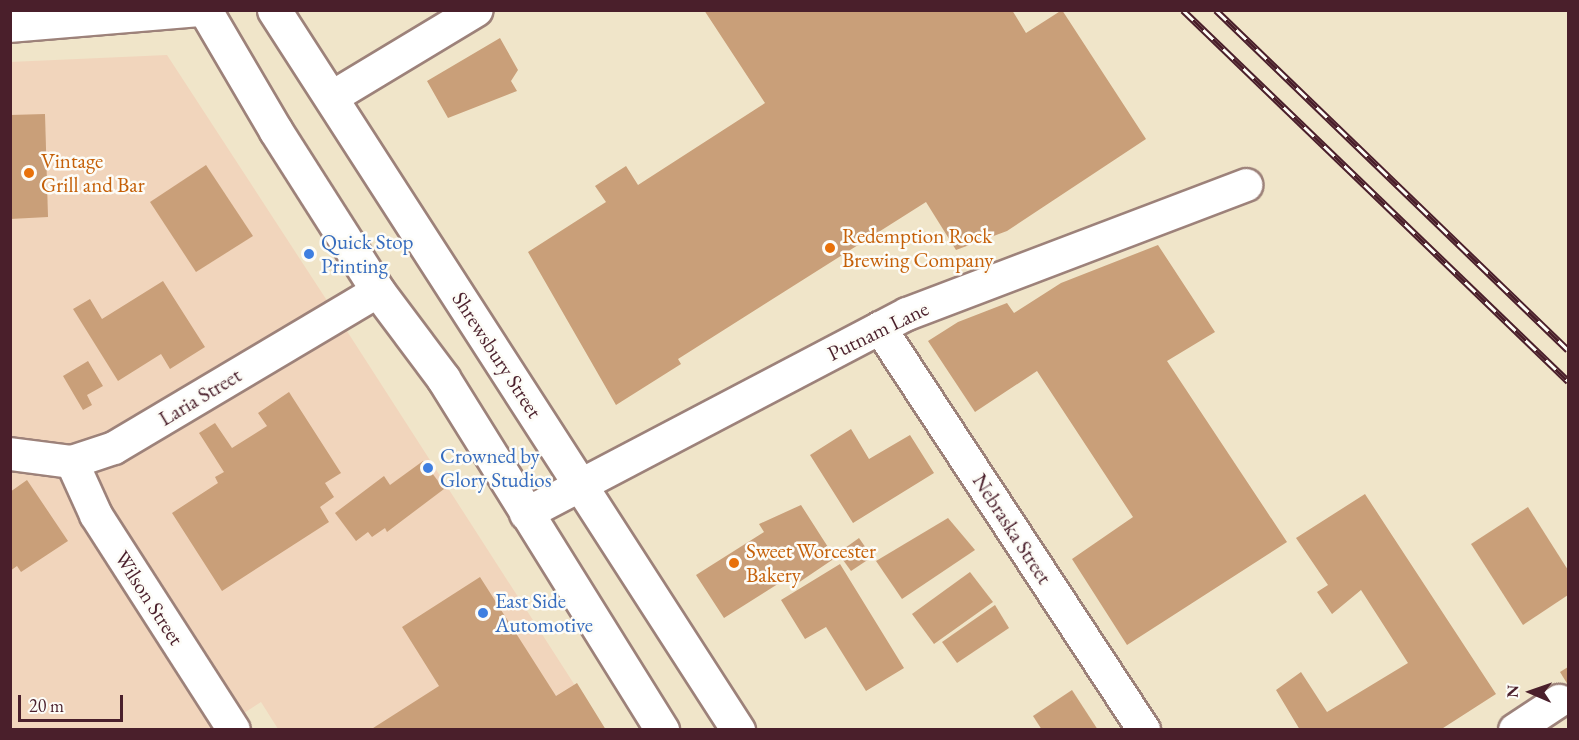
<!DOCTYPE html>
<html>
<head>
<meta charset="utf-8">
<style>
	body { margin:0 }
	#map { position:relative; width:1579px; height:740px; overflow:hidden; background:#f0e5c9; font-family:"EB Garamond",serif }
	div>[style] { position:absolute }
	.built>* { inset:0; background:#f1d5bc }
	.building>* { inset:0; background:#c99f79 }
	.roads { filter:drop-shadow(2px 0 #9d827a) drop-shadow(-2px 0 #9d827a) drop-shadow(0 2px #9d827a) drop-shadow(0 -2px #9d827a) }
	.minor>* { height:32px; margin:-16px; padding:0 16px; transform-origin:16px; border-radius:16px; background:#fff }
	.primary>* { height:33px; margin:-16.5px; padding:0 16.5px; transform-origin:16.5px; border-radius:16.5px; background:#fff }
	.rail>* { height:7px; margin-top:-3.5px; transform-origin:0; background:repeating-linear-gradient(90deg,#fdfcf7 0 14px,#4a1f2b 0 28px); box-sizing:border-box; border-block:2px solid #4a1f2b }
	.dots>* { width:16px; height:16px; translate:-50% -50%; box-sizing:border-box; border:3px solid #fdfcf7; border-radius:50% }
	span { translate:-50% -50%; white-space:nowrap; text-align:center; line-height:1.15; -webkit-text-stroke:5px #fdfcf7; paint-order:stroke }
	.food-label { font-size:21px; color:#c56008 }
	.left { translate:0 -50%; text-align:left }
	.shop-label { font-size:21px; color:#366cbe }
	.street-label { font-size:21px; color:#4a1f2b }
	.frame { position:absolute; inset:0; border:12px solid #4a1f2b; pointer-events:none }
	.north { position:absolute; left:1501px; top:662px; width:60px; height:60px; -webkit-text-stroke:4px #fdfcf7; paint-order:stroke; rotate:272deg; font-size:16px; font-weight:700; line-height:24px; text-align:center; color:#4a1f2b }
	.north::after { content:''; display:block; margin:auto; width:21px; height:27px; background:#4a1f2b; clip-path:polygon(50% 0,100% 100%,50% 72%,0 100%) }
	.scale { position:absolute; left:18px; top:695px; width:105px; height:27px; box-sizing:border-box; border:3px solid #4a1f2b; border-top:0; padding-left:8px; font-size:18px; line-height:21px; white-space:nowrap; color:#4a1f2b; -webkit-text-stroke:4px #fdfcf7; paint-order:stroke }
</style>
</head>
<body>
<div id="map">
	<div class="built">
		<i style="clip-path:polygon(167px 55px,354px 342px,603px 729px,278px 729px,261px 702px,219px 729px,11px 729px,10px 62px)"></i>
	</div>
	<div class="building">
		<i style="clip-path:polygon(704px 10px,1012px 10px,1026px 33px,1062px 10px,1146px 139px,1007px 231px,956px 250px,926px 202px,678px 359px,681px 364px,616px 405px,528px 252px,606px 202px,595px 186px,626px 166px,638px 185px,765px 103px)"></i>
		<i style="clip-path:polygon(500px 38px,518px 70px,511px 81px,517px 91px,448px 118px,427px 81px)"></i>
		<i style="clip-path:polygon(45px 114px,48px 217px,10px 219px,10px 115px)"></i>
		<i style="clip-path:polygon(206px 165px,253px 236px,196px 272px,150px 202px)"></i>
		<i style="clip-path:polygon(1158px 245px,1215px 332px,1167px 361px,1287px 542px,1127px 645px,1072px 559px,1133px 517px,1037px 371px,975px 412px,928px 341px,958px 322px,1007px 303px,1014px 313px,1061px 283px)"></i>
		<i style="clip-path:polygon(163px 281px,205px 347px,170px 369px,161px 354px,118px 381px,73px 309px,90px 299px,102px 319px)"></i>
		<i style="clip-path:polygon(88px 361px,103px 386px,87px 395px,92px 405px,83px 410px,63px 376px)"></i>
		<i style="clip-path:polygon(289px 392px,341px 473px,325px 483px,334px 497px,320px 507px,329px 522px,222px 591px,172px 513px,218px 483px,215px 477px,224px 472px,199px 433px,215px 423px,232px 448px,267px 426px,258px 413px)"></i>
		<i style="clip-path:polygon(851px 429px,869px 459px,910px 435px,934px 473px,853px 523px,810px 455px)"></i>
		<i style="clip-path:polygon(423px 461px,444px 489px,387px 532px,385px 528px,372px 537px,368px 532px,356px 541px,335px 513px,384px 476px,390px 485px)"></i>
		<i style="clip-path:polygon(27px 480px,68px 541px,21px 572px,17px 566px,10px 571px,10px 492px)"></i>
		<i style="clip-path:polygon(1365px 494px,1496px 694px,1440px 730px,1300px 730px,1276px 690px,1301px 672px,1327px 712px,1408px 663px,1361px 590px,1332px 614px,1317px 592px,1328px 585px,1296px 538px)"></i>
		<i style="clip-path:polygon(801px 505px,835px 558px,798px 583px,792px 575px,724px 618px,696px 575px,764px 532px,759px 524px)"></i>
		<i style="clip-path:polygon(1528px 507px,1568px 570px,1568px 595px,1523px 625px,1471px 544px)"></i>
		<i style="clip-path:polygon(948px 518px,975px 550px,902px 599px,876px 561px)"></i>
		<i style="clip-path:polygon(859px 538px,872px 557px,851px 571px,838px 553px)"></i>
		<i style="clip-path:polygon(840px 564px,904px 668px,866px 691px,826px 627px,805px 639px,781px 600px)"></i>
		<i style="clip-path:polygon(970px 572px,993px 602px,934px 644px,912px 614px)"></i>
		<i style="clip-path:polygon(480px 577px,556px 696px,577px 683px,606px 730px,370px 730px,439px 686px,402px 627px)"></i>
		<i style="clip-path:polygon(995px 605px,1009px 628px,957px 663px,942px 642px)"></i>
		<i style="clip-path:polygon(1568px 667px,1568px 685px,1560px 672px)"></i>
		<i style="clip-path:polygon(1072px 690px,1098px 730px,1042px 730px,1033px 716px)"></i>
	</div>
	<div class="roads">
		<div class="minor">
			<i style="left:10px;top:26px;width:192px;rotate:-4.8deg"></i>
			<i style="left:331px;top:98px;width:170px;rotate:-31.1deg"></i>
			<i style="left:880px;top:328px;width:481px;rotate:56.7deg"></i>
			<i style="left:10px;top:454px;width:63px;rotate:7.4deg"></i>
			<i style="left:72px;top:462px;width:44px;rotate:-18.4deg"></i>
			<i style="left:114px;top:448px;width:307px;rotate:-30.7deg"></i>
			<i style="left:72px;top:462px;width:58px;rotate:65.6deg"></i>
			<i style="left:96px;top:515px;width:255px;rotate:57.3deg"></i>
			<i style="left:526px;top:514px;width:430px;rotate:-27.7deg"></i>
			<i style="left:907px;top:314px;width:363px;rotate:-20.8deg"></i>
			<i style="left:1515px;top:730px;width:53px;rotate:-33.4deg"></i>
		</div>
		<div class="primary">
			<i style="left:205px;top:10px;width:140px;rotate:59.6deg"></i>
			<i style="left:276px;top:131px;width:190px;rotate:57.5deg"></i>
			<i style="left:378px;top:291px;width:109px;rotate:53.2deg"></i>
			<i style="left:443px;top:378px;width:415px;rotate:58.1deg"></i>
			<i style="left:274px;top:10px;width:857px;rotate:57.2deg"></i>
		</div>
	</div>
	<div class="rail">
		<i style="left:1183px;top:10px;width:535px;rotate:43.94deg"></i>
		<i style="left:1216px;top:10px;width:489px;rotate:44deg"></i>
	</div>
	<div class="dots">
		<i style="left:29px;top:173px;background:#e8710a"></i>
		<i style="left:830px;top:248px;background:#e8710a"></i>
		<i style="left:309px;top:254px;background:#3f7fe0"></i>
		<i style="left:428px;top:468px;background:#3f7fe0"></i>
		<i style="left:734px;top:563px;background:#e8710a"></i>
		<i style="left:483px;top:613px;background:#3f7fe0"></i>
	</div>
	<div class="food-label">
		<span class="left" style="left:41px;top:173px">Vintage<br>Grill and Bar</span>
		<span class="left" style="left:842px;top:248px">Redemption Rock<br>Brewing Company</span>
		<span class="left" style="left:746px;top:563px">Sweet Worcester<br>Bakery</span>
	</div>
	<div class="shop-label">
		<span class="left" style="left:321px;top:254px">Quick Stop<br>Printing</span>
		<span class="left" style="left:440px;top:468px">Crowned by<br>Glory Studios</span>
		<span class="left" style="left:495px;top:613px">East Side<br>Automotive</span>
	</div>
	<div class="street-label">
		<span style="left:878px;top:331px;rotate:-26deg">Putnam Lane</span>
		<span style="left:497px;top:355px;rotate:57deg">Shrewsbury Street</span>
		<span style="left:200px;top:397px;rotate:-31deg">Laria Street</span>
		<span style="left:1012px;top:529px;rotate:57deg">Nebraska Street</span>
		<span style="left:149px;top:598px;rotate:57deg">Wilson Street</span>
	</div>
	<div class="frame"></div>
	<div class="north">N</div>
	<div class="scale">20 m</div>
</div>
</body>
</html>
